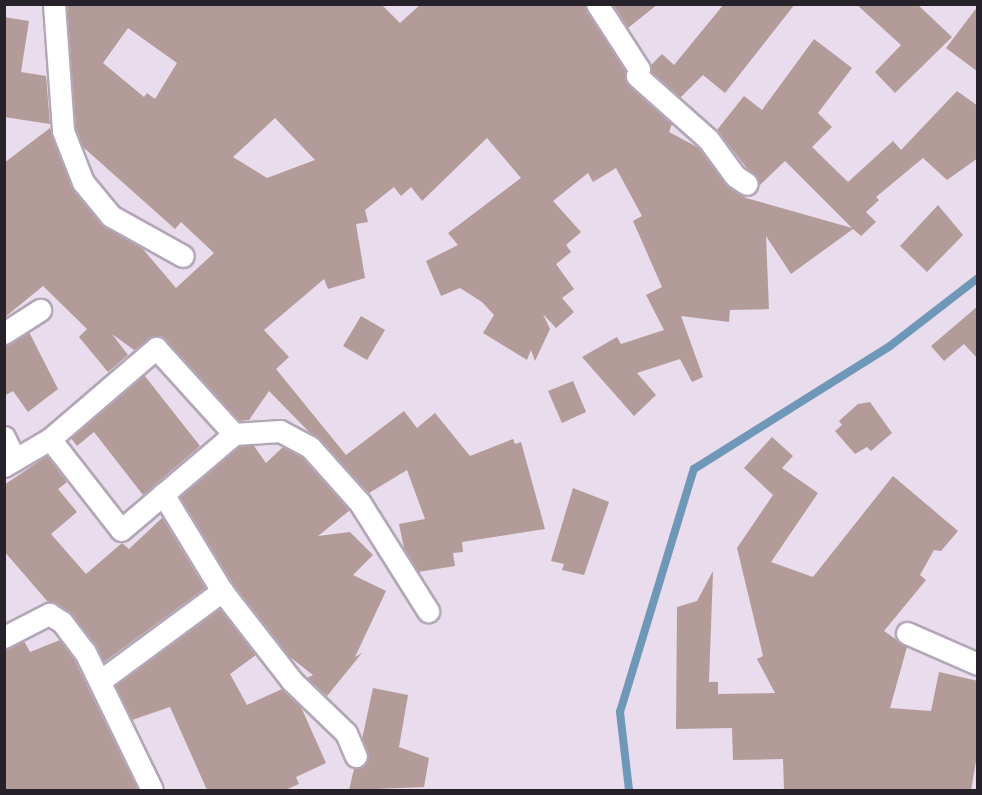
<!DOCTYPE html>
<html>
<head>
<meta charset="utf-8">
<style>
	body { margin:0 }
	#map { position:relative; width:982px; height:795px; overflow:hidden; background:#e9dced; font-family:Manrope,sans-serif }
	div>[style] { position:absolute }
	.stream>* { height:8px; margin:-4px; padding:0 4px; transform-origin:4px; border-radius:4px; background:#6f98b8 }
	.building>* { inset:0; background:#b29b98 }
	.roads { filter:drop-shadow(2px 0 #b3a6b7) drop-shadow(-2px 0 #b3a6b7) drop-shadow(0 2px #b3a6b7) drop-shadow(0 -2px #b3a6b7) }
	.street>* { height:21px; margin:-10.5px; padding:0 10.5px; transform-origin:10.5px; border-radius:10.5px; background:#fff }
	span { translate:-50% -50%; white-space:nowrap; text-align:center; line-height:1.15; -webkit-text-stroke:6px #fff; paint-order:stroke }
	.frame { position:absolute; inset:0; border:6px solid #272229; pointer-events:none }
</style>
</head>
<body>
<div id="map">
	<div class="stream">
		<i style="left:629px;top:790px;width:79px;rotate:-96.6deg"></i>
		<i style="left:620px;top:712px;width:254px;rotate:-73.1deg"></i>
		<i style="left:694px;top:469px;width:231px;rotate:-32.1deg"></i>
		<i style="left:890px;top:346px;width:111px;rotate:-37.7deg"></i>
	</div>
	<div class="building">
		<i style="clip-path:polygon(evenodd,67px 4px,381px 4px,400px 23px,421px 4px,584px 4px,625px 71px,628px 85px,672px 124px,669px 132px,699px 148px,728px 186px,746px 198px,852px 228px,785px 161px,760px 185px,717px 130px,744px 96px,762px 110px,814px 39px,852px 68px,818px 113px,832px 127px,812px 147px,848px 182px,893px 141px,901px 150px,957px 91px,978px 106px,978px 158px,947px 180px,923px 158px,876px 197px,879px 200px,866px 212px,876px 222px,861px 236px,853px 229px,791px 274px,766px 236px,769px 309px,730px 310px,729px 322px,681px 316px,703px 377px,692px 382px,680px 359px,637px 373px,656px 395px,634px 416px,582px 357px,617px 337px,621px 344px,664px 330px,646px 295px,662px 287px,633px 221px,642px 216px,616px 168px,593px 182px,588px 173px,553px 201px,581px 232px,566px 245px,571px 252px,556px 264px,574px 289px,562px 298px,574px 312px,556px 328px,543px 314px,550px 329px,535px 361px,531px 350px,527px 360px,483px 333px,494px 315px,482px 302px,460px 288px,441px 296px,426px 261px,458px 245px,448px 233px,521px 178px,487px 138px,422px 201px,411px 187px,401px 196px,394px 187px,365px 210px,368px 222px,356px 224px,365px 278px,328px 289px,324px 279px,264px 330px,289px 357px,276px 369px,346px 455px,404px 411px,417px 428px,435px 413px,470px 456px,513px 439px,515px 444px,521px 442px,545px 529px,462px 542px,463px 552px,453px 553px,455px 566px,418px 572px,404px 548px,399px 524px,425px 519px,407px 470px,369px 493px,269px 391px,249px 420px,239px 421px,159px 336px,134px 350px,112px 334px,128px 355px,108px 372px,79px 337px,87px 329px,43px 286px,4px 318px,4px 163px,50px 128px,73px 190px,101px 224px,142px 248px,176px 288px,214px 253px,181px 222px,175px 229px,83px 147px,76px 128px,67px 4px,128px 28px,177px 63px,155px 99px,147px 93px,144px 97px,103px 63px,128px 28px,67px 4px,275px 118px,315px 160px,267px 178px,233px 157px,275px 118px)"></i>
		<i style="clip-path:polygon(613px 4px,658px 4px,628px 28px)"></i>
		<i style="clip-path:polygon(724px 4px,795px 4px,725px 93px,703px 75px,680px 98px,651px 72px,651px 65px,662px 54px,674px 65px)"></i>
		<i style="clip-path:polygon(856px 4px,917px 4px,952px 37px,895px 93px,875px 72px,901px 45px)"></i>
		<i style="clip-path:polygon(978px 6px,978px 72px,946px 48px)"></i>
		<i style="clip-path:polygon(4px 17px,29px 21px,21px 72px,46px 76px,50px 124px,4px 117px)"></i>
		<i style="clip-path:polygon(938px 205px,963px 235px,927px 272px,900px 246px)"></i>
		<i style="clip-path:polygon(978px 306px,978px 359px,964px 344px,944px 361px,931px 346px)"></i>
		<i style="clip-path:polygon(361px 316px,385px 330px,367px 360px,343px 346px)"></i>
		<i style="clip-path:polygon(29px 332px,58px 389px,28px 412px,13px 391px,4px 396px,4px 346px)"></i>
		<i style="clip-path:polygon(144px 375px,200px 446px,143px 495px,94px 432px,77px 446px,71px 438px)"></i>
		<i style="clip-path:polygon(573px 381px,586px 412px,562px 423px,548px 391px)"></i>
		<i style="clip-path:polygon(870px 402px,892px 433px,871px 451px,867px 447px,855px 454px,835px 431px,842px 425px,839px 421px,858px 404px)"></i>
		<i style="clip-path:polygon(772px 437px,793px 456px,782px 468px,818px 493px,771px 562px,813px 577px,893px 476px,958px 531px,941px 551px,934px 550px,920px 575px,926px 580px,884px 631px,907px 647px,890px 708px,931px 711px,939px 672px,978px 681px,978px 750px,971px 790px,784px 789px,783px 759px,733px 760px,732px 728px,676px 729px,677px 607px,697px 601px,713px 571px,709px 682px,718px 682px,718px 694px,775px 693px,757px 659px,763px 656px,737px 548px,773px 495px,744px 468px)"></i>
		<i style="clip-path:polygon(239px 446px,254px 446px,266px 463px,283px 447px,302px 457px,350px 510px,318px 536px,350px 532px,373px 555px,353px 575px,386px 591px,355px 657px,362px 653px,327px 696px,307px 678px,313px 675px,290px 657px,233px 584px,180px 497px)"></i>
		<i style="clip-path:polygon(47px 456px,67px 482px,58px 489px,77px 512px,51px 534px,86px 574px,122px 543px,129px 549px,162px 518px,160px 514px,205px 588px,104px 662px,72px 614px,48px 602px,4px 551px,4px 485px)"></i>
		<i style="clip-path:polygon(573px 488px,609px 502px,584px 575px,562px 570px,564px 564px,551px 561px)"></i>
		<i style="clip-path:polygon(220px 609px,256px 655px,230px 674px,247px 705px,282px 689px,301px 707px,326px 763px,296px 777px,299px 784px,285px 790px,207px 790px,170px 707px,132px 720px,115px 685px)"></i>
		<i style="clip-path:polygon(60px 640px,74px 659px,138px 790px,4px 790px,4px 650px,24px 641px,30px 652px)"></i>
		<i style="clip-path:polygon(373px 688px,408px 695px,399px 747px,429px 758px,424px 787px,349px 790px,354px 769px,369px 758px,362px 739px)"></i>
	</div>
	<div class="roads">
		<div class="street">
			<i style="left:54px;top:4px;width:127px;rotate:85.9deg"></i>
			<i style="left:63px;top:131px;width:55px;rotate:68.6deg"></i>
			<i style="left:83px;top:182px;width:44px;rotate:50.5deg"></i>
			<i style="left:111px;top:216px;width:82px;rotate:29.1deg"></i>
			<i style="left:597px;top:4px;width:77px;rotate:57.1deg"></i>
			<i style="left:639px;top:69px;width:7px;rotate:106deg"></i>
			<i style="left:637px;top:76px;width:95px;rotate:41.6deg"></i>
			<i style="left:708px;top:139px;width:46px;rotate:53.9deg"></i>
			<i style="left:735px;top:176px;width:14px;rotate:34deg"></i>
			<i style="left:4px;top:333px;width:43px;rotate:-32.6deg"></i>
			<i style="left:4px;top:437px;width:25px;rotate:64deg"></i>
			<i style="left:50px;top:439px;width:115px;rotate:52deg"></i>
			<i style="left:121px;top:530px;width:148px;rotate:-40.3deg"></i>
			<i style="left:4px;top:466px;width:53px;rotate:-30.4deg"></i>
			<i style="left:50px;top:439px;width:140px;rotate:-40.6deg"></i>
			<i style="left:156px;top:348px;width:116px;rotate:47.8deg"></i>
			<i style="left:234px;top:434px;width:46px;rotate:-3.7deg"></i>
			<i style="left:280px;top:431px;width:34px;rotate:28deg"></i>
			<i style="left:310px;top:447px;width:75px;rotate:48.2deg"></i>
			<i style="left:360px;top:503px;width:128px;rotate:57.8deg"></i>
			<i style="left:163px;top:494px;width:114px;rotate:58.7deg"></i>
			<i style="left:222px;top:591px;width:114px;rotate:52.1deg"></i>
			<i style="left:292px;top:681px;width:75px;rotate:43.9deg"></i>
			<i style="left:346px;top:733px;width:25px;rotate:67deg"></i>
			<i style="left:907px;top:633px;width:77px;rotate:23.6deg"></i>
			<i style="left:4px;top:637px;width:51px;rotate:-27.1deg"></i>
			<i style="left:49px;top:614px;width:15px;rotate:32deg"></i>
			<i style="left:62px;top:622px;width:38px;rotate:53deg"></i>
			<i style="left:85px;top:652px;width:153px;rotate:64.1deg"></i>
			<i style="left:100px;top:681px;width:152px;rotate:-36.4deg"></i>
		</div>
	</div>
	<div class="frame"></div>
</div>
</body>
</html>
